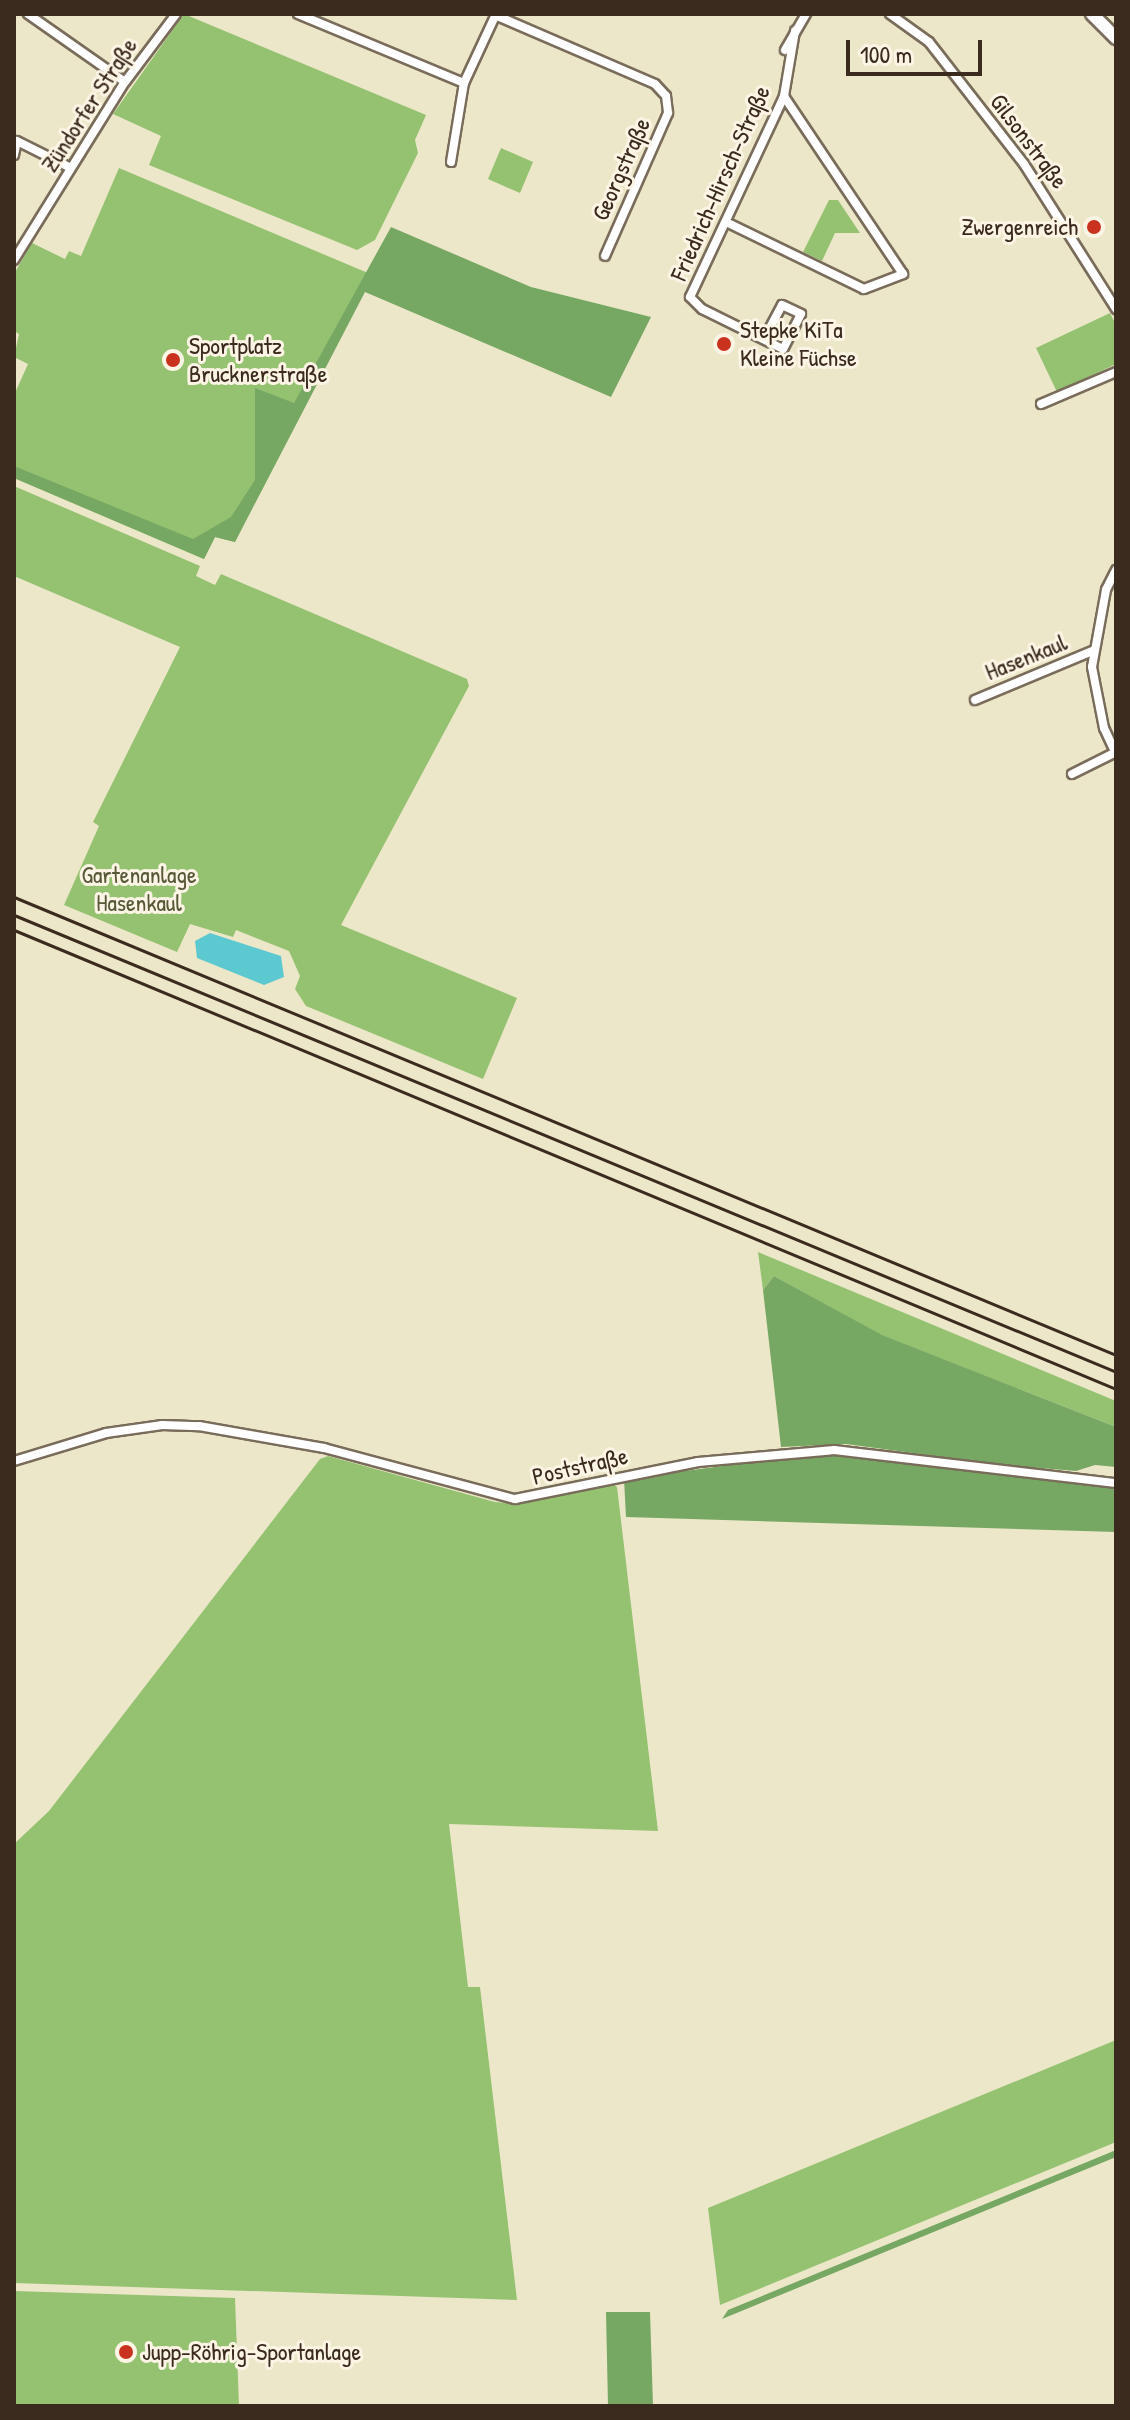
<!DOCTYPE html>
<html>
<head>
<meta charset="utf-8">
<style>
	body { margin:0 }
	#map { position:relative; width:1130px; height:2420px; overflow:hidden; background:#ede7c9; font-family:"Patrick Hand",sans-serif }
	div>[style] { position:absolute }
	.green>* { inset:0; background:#94c271 }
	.forest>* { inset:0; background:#77a863 }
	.water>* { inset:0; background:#5cc9d1 }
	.roads { filter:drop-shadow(2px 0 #796c5a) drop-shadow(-2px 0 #796c5a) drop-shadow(0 2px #796c5a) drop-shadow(0 -2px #796c5a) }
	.street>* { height:8px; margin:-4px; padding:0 4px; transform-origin:4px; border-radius:4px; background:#fff }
	.primary>* { height:12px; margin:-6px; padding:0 6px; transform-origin:6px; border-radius:6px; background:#fff }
	.rail>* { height:3px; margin:-1.5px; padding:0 1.5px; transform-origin:1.5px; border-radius:1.5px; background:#3b2a1e }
	.dots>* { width:22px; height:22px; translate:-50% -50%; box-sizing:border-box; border:4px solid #fcf5e5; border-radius:50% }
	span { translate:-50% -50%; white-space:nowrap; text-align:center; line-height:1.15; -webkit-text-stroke:6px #fcf5e5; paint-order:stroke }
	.street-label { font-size:24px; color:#3b2a1e }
	.poi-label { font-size:24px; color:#3b2a1e }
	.right { translate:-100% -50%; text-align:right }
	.left { translate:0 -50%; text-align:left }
	.park-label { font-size:24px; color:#565837 }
	.frame { position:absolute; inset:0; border:16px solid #3b2a1e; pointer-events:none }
	.scale { position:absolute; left:846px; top:40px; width:136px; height:36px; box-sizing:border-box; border:4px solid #3b2a1e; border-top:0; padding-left:10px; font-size:24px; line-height:28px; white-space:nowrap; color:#3b2a1e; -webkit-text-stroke:6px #fcf5e5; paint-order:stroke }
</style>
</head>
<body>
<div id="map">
	<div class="green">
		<i style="clip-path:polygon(184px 14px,426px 115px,415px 140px,418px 153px,375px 240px,357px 250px,149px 165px,161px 136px,113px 114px)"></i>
		<i style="clip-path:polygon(501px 148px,533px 162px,520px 193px,488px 179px)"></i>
		<i style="clip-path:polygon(119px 168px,368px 273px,235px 542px,215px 537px,204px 559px,14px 478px,14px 395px,28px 364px,14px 357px,19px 334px,14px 331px,14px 274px,32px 243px,65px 259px,69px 251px,81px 256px)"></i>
		<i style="clip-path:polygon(829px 200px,838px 200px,860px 233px,835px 233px,822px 261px,803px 252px)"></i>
		<i style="clip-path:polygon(1110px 313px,1116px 325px,1116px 364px,1057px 392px,1036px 348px)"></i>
		<i style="clip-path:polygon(14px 486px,200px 566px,196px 576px,215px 585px,221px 574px,467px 679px,469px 686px,341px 925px,517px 998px,483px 1079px,306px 1006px,295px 989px,300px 976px,289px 951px,236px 930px,233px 937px,190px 924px,177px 952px,64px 905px,99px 826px,93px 822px,180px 647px,14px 576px)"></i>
		<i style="clip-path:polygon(758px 1252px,1116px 1401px,1116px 1427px,881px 1335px,774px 1276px,763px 1290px)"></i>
		<i style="clip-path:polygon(328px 1456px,495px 1502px,517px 1504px,610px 1482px,617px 1487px,658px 1831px,449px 1824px,468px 1987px,480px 1987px,517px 2300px,14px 2283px,14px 1844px,49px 1811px,320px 1459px)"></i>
		<i style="clip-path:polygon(1116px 2040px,1116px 2142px,720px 2305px,708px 2208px)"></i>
		<i style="clip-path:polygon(14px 2291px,235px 2298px,239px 2406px,14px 2406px)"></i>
	</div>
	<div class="forest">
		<i style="clip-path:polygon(391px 227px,531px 287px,651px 317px,611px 397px,365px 292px,235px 542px,215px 537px,204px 559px,14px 478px,14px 466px,193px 539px,231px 517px,255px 480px,255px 388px,294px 403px)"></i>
		<i style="clip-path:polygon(774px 1276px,882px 1335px,1116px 1427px,1116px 1467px,1095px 1465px,1076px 1471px,994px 1464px,846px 1444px,781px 1447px,763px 1290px)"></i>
		<i style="clip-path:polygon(854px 1455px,1106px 1486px,1116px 1490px,1116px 1532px,626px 1517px,624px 1479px,783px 1458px)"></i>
		<i style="clip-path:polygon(1116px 2150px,1116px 2157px,722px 2319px,728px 2310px)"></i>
		<i style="clip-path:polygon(606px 2312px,650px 2312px,653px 2406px,608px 2406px)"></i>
	</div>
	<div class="water">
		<i style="clip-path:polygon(210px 933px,281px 956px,284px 977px,264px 985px,197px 958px,195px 941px)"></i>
	</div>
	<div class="roads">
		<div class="street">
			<i style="left:28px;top:14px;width:118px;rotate:35deg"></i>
			<i style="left:298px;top:14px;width:180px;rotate:22.6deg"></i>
			<i style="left:890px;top:14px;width:48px;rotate:35.7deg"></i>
			<i style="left:929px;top:42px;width:155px;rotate:52.1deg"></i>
			<i style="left:1024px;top:164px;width:172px;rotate:57.6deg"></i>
			<i style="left:495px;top:15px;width:174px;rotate:23.3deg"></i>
			<i style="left:655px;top:84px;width:16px;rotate:47deg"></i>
			<i style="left:666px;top:96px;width:17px;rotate:83deg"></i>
			<i style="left:668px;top:113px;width:156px;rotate:113.8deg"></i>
			<i style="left:785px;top:50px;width:42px;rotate:-59.7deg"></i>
			<i style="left:17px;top:141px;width:60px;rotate:26.6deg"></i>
			<i style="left:14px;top:155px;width:14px;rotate:-78deg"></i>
			<i style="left:451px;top:162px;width:80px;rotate:-80.7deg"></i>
			<i style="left:464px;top:83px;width:76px;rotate:-65.1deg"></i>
			<i style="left:726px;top:222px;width:153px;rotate:25.9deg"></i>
			<i style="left:864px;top:289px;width:42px;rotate:-21deg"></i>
			<i style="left:903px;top:274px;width:214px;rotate:-123.8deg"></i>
			<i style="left:14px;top:260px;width:210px;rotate:-58.1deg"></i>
			<i style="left:125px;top:82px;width:85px;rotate:-53.1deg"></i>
			<i style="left:764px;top:339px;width:38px;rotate:-62deg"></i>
			<i style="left:782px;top:305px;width:21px;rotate:25deg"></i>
			<i style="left:801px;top:314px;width:39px;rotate:117deg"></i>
			<i style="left:783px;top:349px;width:90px;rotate:-153.7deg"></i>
			<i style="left:702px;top:309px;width:17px;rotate:-135deg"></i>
			<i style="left:690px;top:297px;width:222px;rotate:-64.9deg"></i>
			<i style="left:784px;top:96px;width:66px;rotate:-80.4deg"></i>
			<i style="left:1041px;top:404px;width:82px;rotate:-23.1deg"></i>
			<i style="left:1116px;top:570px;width:22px;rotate:117deg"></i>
			<i style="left:1106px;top:590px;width:78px;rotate:100.3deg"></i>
			<i style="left:1092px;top:667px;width:62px;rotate:78.9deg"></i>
			<i style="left:1104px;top:728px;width:29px;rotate:65deg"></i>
			<i style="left:975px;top:700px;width:127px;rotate:-22.7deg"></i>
			<i style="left:1072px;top:774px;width:49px;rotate:-26.6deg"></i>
			<i style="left:14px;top:1461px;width:96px;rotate:-16.9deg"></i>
			<i style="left:106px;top:1433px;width:57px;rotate:-8.1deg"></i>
			<i style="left:162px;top:1425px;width:37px;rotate:2deg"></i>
			<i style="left:199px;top:1426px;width:127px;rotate:10deg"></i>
			<i style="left:324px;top:1448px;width:198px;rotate:15deg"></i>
			<i style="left:515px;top:1499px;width:187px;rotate:-11.4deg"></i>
			<i style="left:698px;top:1462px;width:137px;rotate:-5deg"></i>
			<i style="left:834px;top:1450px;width:284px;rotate:6.7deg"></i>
		</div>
		<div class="primary">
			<i style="left:1092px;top:14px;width:34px;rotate:45deg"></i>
		</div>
	</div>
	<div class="rail">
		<i style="left:14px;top:897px;width:1193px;rotate:22.57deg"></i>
		<i style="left:14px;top:915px;width:1193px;rotate:22.52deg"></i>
		<i style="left:14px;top:930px;width:1194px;rotate:22.61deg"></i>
	</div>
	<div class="dots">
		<i style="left:1094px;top:227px;background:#c8321e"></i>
		<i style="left:724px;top:344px;background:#c8321e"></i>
		<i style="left:173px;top:360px;background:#c8321e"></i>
		<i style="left:126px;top:2352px;background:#c8321e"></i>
	</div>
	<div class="street-label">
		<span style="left:89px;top:105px;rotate:-57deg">Zündorfer Straße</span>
		<span style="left:1029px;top:141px;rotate:53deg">Gilsonstraße</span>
		<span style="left:621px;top:169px;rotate:-66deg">Georgstraße</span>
		<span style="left:720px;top:183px;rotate:-66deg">Friedrich-Hirsch-Straße</span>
		<span style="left:1026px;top:657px;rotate:-22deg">Hasenkaul</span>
		<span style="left:580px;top:1466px;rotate:-13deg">Poststraße</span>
	</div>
	<div class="poi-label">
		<span class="right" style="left:1078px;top:227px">Zwergenreich</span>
		<span class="left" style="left:740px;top:344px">Stepke KiTa<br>Kleine Füchse</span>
		<span class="left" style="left:189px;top:360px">Sportplatz<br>Brucknerstraße</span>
		<span class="left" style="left:142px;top:2352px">Jupp-Röhrig-Sportanlage</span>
	</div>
	<div class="park-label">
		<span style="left:139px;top:889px">Gartenanlage<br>Hasenkaul</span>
	</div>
	<div class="frame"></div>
	<div class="scale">100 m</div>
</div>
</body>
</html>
